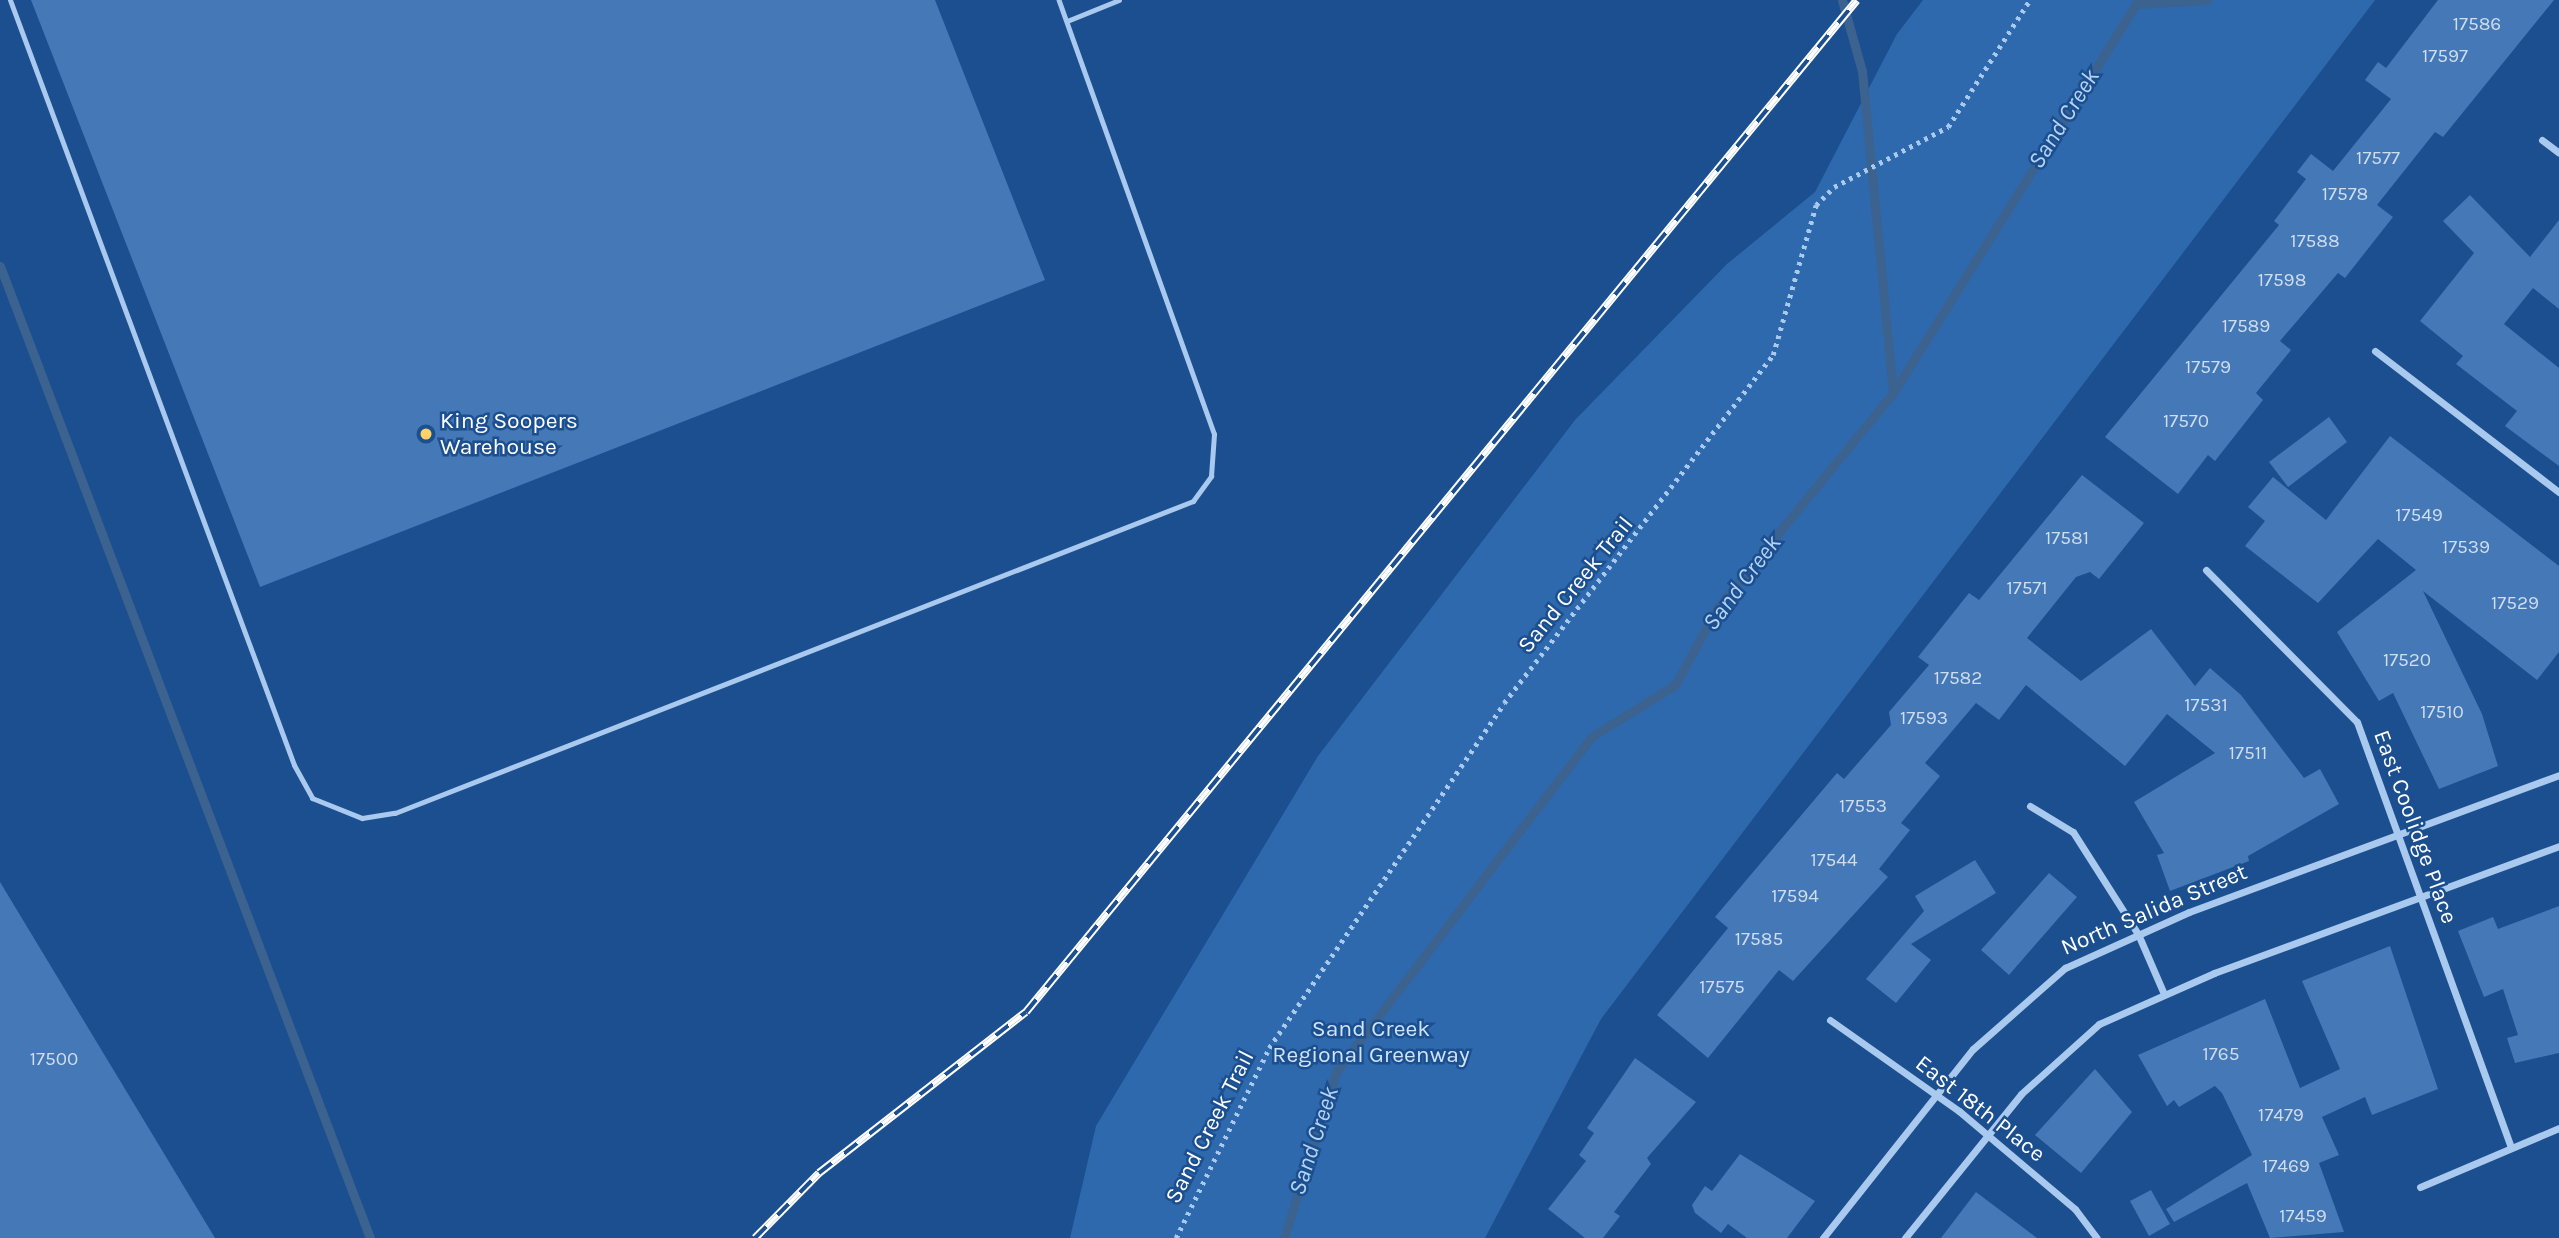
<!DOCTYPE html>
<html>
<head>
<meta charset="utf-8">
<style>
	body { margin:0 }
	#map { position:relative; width:2559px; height:1238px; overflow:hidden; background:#1b4f8f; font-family:Karla,sans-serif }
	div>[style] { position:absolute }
	.green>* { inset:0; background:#2e69ad }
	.stream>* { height:9px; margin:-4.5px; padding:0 4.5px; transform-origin:4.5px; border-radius:4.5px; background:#3c6290 }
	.building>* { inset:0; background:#4478b7 }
	.path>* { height:4.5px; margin-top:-2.25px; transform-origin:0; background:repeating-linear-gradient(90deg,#a9c9ee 0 3.5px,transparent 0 8.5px) }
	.service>* { height:5px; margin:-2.5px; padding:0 2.5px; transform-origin:2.5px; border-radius:2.5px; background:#a9c9ee }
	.minor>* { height:7px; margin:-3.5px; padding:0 3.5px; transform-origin:3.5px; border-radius:3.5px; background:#a9c9ee }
	.rail>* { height:8px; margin-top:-4px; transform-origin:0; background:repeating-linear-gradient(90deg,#1b4f8f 0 16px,#fff 0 32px); box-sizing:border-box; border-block:2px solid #fff }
	.dots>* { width:19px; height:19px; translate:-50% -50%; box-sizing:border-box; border:4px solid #1b4f8f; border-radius:50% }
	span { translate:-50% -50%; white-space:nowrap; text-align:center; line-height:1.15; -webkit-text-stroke:5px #1b4f8f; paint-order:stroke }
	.number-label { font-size:19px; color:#d0dded }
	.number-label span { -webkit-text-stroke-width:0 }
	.poi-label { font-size:23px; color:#fff }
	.left { translate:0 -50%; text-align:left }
	.street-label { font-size:23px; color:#fff }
	.park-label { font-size:23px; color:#cfe3fa }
	.water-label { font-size:24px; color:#b5d3f5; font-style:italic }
</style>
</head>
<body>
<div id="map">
	<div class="green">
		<i style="clip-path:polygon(1923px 0,2375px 0,1601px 1019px,1485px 1238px,1070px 1238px,1096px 1126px,1318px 756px,1575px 420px,1727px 264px,1815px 192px,1897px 34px)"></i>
	</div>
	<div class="stream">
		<i style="left:1842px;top:0;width:74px;rotate:74.3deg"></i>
		<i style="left:1862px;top:71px;width:323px;rotate:84.5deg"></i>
		<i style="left:0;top:266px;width:1040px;rotate:69.16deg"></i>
		<i style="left:1284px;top:1238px;width:174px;rotate:-72.6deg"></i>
		<i style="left:1336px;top:1072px;width:421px;rotate:-52.7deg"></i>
		<i style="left:1591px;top:737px;width:99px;rotate:-31.8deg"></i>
		<i style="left:1675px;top:685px;width:88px;rotate:-61.4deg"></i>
		<i style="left:1717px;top:608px;width:278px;rotate:-50.7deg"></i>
		<i style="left:1893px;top:393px;width:459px;rotate:-58deg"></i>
		<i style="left:2136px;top:4px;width:71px;rotate:-3.2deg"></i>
	</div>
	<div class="building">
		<i style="clip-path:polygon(31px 0,935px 0,1045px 280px,260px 587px)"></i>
		<i style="clip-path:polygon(2438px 0,2554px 0,2443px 137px,2435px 132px,2377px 205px,2393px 217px,2345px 278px,2338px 273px,2280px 341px,2291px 350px,2256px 393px,2263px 400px,2215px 461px,2208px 455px,2178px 494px,2105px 437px,2279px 225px,2274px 221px,2306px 179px,2297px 172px,2311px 154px,2333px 171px,2391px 99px,2365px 80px,2378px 62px,2386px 68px)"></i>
		<i style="clip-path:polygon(2470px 195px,2530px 257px,2559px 220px,2559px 309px,2533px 288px,2504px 324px,2559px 368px,2559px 466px,2505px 426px,2517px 411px,2456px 364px,2463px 356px,2420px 321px,2474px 253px,2443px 221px)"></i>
		<i style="clip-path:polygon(2329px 417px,2347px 442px,2288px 487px,2269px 462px)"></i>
		<i style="clip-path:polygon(2390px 436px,2559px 566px,2559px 652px,2537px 680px,2423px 591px,2482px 714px,2498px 766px,2439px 789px,2393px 693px,2379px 701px,2337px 632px,2416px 570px,2378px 539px,2318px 603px,2245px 546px,2265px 521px,2248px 507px,2273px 477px,2326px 520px)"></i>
		<i style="clip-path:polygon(2082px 475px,2144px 523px,2099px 579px,2090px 572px,2076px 577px,2027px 638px,2081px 681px,2151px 629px,2195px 686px,2210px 668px,2241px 695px,2304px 778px,2320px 769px,2339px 804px,2248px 856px,2249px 861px,2170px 891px,2157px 855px,2164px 853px,2134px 802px,2215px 753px,2167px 714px,2125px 766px,2026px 685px,1999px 720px,1976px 703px,1925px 763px,1940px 776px,1901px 823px,1910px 830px,1879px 869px,1888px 877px,1793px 981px,1779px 970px,1708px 1058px,1657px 1015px,1728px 928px,1715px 917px,1837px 773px,1844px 779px,1891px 725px,1889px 712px,1929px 665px,1918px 657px,1969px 593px,1979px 600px)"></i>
		<i style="clip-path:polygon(1975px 860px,1996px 893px,1911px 944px,1931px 960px,1896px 1003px,1866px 979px,1924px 911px,1915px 896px)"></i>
		<i style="clip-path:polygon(2049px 873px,2077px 897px,2009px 975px,1981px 950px)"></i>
		<i style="clip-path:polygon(0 882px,215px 1238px,0 1238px)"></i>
		<i style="clip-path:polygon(2559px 906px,2559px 1053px,2515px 1063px,2507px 1038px,2518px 1035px,2503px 989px,2484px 997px,2458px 931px,2493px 917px,2498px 929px)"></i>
		<i style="clip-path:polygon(2390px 946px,2438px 1089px,2372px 1115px,2365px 1097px,2322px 1117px,2339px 1155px,2319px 1163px,2344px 1232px,2270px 1238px,2247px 1183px,2174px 1222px,2166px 1209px,2252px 1155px,2222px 1093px,2215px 1086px,2179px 1107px,2174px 1100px,2167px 1106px,2138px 1055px,2265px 999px,2300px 1088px,2340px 1069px,2302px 981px)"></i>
		<i style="clip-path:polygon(1635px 1058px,1696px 1102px,1647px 1158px,1651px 1164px,1614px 1212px,1620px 1216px,1603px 1238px,1585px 1238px,1548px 1209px,1586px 1161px,1579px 1155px,1594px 1133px,1587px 1128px)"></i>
		<i style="clip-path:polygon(2095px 1069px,2132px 1112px,2081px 1173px,2035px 1135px)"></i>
		<i style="clip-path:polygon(1740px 1154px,1815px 1201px,1787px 1238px,1747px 1238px,1728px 1224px,1721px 1233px,1695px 1213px,1692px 1205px,1705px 1186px,1712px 1191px)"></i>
		<i style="clip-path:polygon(2151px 1190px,2170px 1224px,2149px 1236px,2130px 1201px)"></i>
		<i style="clip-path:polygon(1976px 1192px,2037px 1238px,1941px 1238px)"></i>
	</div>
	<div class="path">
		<i style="left:1176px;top:1238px;width:212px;rotate:-63.9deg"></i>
		<i style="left:1269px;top:1048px;width:417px;rotate:-55.7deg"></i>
		<i style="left:1504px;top:703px;width:440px;rotate:-52.3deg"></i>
		<i style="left:1773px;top:355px;width:156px;rotate:-74deg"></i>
		<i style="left:1816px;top:205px;width:25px;rotate:-45deg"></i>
		<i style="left:1834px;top:187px;width:129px;rotate:-27.8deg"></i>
		<i style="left:1948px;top:127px;width:151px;rotate:-57.2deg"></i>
	</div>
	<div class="service">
		<i style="left:10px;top:0;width:816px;rotate:69.63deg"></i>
		<i style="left:294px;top:765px;width:38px;rotate:61deg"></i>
		<i style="left:312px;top:798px;width:54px;rotate:21.8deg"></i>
		<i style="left:362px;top:818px;width:33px;rotate:-9deg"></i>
		<i style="left:395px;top:813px;width:857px;rotate:-21.35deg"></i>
		<i style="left:1193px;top:501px;width:31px;rotate:-54deg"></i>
		<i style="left:1211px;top:476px;width:42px;rotate:-85.9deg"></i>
		<i style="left:1214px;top:434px;width:461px;rotate:-109.7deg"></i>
		<i style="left:1067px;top:21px;width:56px;rotate:-22deg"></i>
	</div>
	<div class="minor">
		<i style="left:2542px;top:140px;width:21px;rotate:37deg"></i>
		<i style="left:2375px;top:351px;width:232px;rotate:37.5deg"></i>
		<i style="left:2206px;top:570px;width:214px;rotate:45.2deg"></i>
		<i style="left:2357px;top:722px;width:452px;rotate:70.1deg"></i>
		<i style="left:2030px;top:806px;width:50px;rotate:31.2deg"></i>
		<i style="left:2073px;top:832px;width:121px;rotate:57.5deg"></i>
		<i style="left:2138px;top:934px;width:65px;rotate:66.6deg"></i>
		<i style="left:1830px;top:1020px;width:158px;rotate:35.2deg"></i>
		<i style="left:1959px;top:1111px;width:152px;rotate:40.2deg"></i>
		<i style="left:2075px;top:1209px;width:36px;rotate:53deg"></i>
		<i style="left:2420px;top:1187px;width:151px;rotate:-23deg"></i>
		<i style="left:1823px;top:1238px;width:241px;rotate:-51.6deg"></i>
		<i style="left:1973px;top:1049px;width:123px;rotate:-41.4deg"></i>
		<i style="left:2065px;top:968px;width:136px;rotate:-24.3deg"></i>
		<i style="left:2189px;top:912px;width:395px;rotate:-20.3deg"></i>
		<i style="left:1905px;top:1238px;width:185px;rotate:-51.1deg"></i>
		<i style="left:2021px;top:1094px;width:105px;rotate:-41.9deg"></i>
		<i style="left:2099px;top:1024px;width:126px;rotate:-23.9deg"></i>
		<i style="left:2214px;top:973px;width:368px;rotate:-20.2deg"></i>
	</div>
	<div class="rail">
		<i style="left:755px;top:1238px;width:91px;rotate:-45.4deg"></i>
		<i style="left:819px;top:1173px;width:262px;rotate:-37.9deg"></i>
		<i style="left:1026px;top:1012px;width:1309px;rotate:-50.61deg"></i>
	</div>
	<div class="dots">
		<i style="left:426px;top:434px;background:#ffd166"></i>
	</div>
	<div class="number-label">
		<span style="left:2477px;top:25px">17586</span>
		<span style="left:2445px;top:57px">17597</span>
		<span style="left:2378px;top:159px">17577</span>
		<span style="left:2345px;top:195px">17578</span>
		<span style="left:2315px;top:242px">17588</span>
		<span style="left:2282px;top:281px">17598</span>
		<span style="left:2246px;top:327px">17589</span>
		<span style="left:2208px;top:368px">17579</span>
		<span style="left:2186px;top:422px">17570</span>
		<span style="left:2419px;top:516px">17549</span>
		<span style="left:2067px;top:539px">17581</span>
		<span style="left:2466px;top:548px">17539</span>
		<span style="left:2027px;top:589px">17571</span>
		<span style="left:2515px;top:604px">17529</span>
		<span style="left:2407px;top:661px">17520</span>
		<span style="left:1958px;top:679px">17582</span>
		<span style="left:2206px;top:706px">17531</span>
		<span style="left:2442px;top:713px">17510</span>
		<span style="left:1924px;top:719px">17593</span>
		<span style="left:2248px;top:754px">17511</span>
		<span style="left:1863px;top:807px">17553</span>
		<span style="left:1834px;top:861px">17544</span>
		<span style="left:1795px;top:897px">17594</span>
		<span style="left:1759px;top:940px">17585</span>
		<span style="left:1722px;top:988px">17575</span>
		<span style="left:2221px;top:1055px">1765</span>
		<span style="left:54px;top:1060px">17500</span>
		<span style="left:2281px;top:1116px">17479</span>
		<span style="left:2286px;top:1167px">17469</span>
		<span style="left:2303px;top:1217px">17459</span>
	</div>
	<div class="poi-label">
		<span class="left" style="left:440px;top:434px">King Soopers<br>Warehouse</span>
	</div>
	<div class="street-label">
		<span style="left:1576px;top:585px;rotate:-51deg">Sand Creek Trail</span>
		<span style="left:2415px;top:827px;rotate:70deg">East Coolidge Place</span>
		<span style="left:2154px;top:910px;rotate:-23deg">North Salida Street</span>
		<span style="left:1980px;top:1109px;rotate:38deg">East 18th Place</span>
		<span style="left:1210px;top:1127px;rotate:-63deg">Sand Creek Trail</span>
	</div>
	<div class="park-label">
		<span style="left:1371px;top:1042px">Sand Creek<br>Regional Greenway</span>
	</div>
	<div class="water-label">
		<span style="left:2064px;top:119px;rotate:-58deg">Sand Creek</span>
		<span style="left:1742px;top:583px;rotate:-53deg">Sand Creek</span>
		<span style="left:1314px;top:1141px;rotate:-72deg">Sand Creek</span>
	</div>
</div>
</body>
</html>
